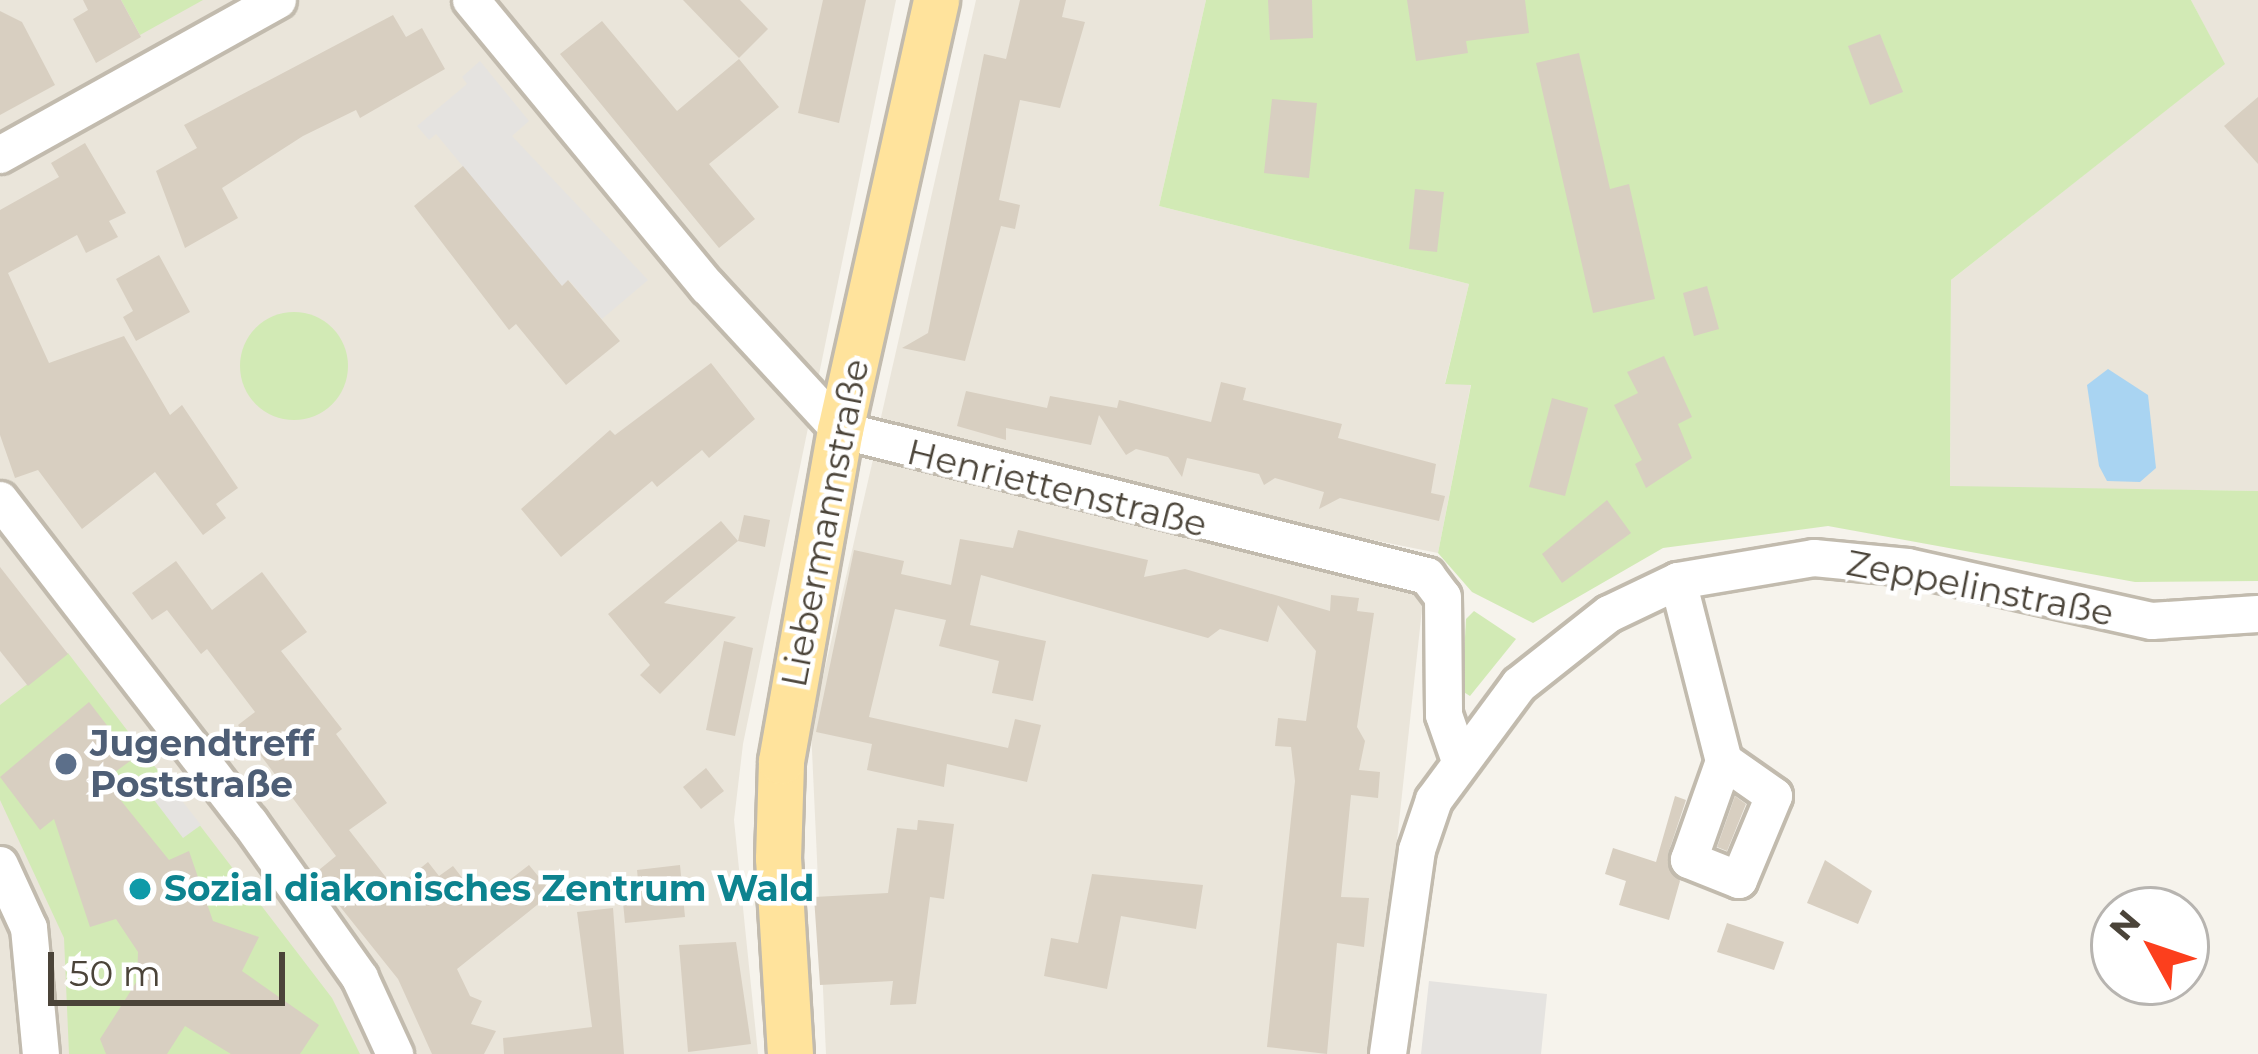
<!DOCTYPE html>
<html>
<head>
<meta charset="utf-8">
<style>
	body { margin:0 }
	#map { position:relative; width:2258px; height:1054px; overflow:hidden; background:#f6f3ec; font-family:Montserrat,sans-serif }
	div>[style] { position:absolute }
	.residential>* { inset:0; background:#eae5da }
	.green>* { inset:0; background:#d2eab5 }
	.round { border-radius:50% }
	.parking>* { inset:0; background:#e5e3e0 }
	.water>* { inset:0; background:#a9d4f2 }
	.building>* { inset:0; background:#d8cfc1 }
	.roads { filter:drop-shadow(3px 0 #c2bbae) drop-shadow(-3px 0 #c2bbae) drop-shadow(0 3px #c2bbae) drop-shadow(0 -3px #c2bbae) }
	.minor>* { height:36px; margin:-18px; padding:0 18px; transform-origin:18px; border-radius:18px; background:#fff }
	.major>* { height:45px; margin:-22.5px; padding:0 22.5px; transform-origin:22.5px; border-radius:22.5px; background:#ffe39c }
	.dots>* { width:33px; height:33px; translate:-50% -50%; box-sizing:border-box; border:6px solid #fff; border-radius:50% }
	span { translate:-50% -50%; white-space:nowrap; text-align:center; line-height:1.15; -webkit-text-stroke:9px #fff; paint-order:stroke }
	.street-label { font-size:36px; color:#4b4439 }
	.service-label { font-size:36px; color:#4e5e75; font-weight:700 }
	.left { translate:0 -50%; text-align:left }
	.culture-label { font-size:36px; color:#0d838f; font-weight:700 }
	.north { position:absolute; left:2090px; top:886px; width:120px; height:120px; box-sizing:border-box; background:#fff; border:3px solid #b7b4b0; border-radius:50%; rotate:310deg; font-size:33px; font-weight:700; line-height:48px; text-align:center; color:#4b4439 }
	.north::after { content:''; display:block; margin:auto; width:42px; height:54px; background:#fc3f1d; clip-path:polygon(50% 0,100% 100%,50% 72%,0 100%) }
	.scale { position:absolute; left:48px; top:952px; width:237px; height:54px; box-sizing:border-box; border:6px solid #4b4439; border-top:0; padding-left:15px; font-size:36px; line-height:42px; white-space:nowrap; color:#4b4439; -webkit-text-stroke:9px #fff; paint-order:stroke }
</style>
</head>
<body>
<div id="map">
	<div class="residential">
		<i style="clip-path:polygon(0 0,896px 0,743px 744px,734px 820px,758px 1054px,0 1054px)"></i>
		<i style="clip-path:polygon(976px 0,1206px 0,1159px 206px,1469px 284px,1445px 383px,1471px 384px,1438px 553px,1096px 485px,879px 426px)"></i>
		<i style="clip-path:polygon(2191px 0,2258px 0,2258px 491px,1950px 487px,1951px 280px,2224px 64px)"></i>
		<i style="clip-path:polygon(874px 455px,1412px 581px,1423px 600px,1374px 1054px,826px 1054px,811px 729px)"></i>
	</div>
	<div class="green">
		<i style="clip-path:polygon(121px 0,203px 0,140px 35px)"></i>
		<i style="clip-path:polygon(1206px 0,2191px 0,2225px 64px,1951px 280px,1950px 486px,2258px 491px,2258px 581px,2135px 582px,1828px 526px,1663px 548px,1533px 623px,1472px 592px,1438px 553px,1471px 385px,1445px 384px,1469px 284px,1159px 206px)"></i>
		<i class="round" style="left:240px;top:312px;width:108px;height:108px"></i>
		<i style="clip-path:polygon(1474px 611px,1516px 639px,1470px 696px,1462px 691px,1466px 619px)"></i>
		<i style="clip-path:polygon(68px 653px,332px 998px,360px 1054px,69px 1054px,64px 938px,0 800px,0 705px)"></i>
	</div>
	<div class="parking">
		<i style="clip-path:polygon(480px 61px,529px 121px,512px 136px,648px 280px,602px 319px,569px 280px,562px 286px,436px 134px,429px 140px,417px 126px,467px 84px,462px 77px)"></i>
		<i style="clip-path:polygon(165px 779px,201px 825px,183px 838px,148px 792px)"></i>
		<i style="clip-path:polygon(1429px 981px,1547px 994px,1541px 1054px,1421px 1054px)"></i>
	</div>
	<div class="water">
		<i style="clip-path:polygon(2108px 369px,2148px 395px,2156px 468px,2140px 482px,2107px 481px,2099px 466px,2087px 385px)"></i>
	</div>
	<div class="building">
		<i style="clip-path:polygon(83px 0,121px 0,141px 37px,96px 63px,73px 19px,88px 10px)"></i>
		<i style="clip-path:polygon(683px 0,740px 0,768px 29px,739px 58px)"></i>
		<i style="clip-path:polygon(823px 0,866px 0,839px 123px,798px 113px)"></i>
		<i style="clip-path:polygon(1020px 0,1066px 0,1062px 17px,1085px 22px,1060px 108px,1020px 100px,999px 200px,1020px 205px,1015px 229px,1001px 226px,965px 361px,902px 348px,928px 333px,984px 54px,1006px 59px)"></i>
		<i style="clip-path:polygon(1268px 0,1312px 0,1313px 38px,1270px 40px)"></i>
		<i style="clip-path:polygon(1407px 0,1525px 0,1529px 33px,1466px 41px,1468px 53px,1416px 61px)"></i>
		<i style="clip-path:polygon(0 11px,22px 22px,55px 85px,0 115px)"></i>
		<i style="clip-path:polygon(393px 15px,406px 37px,422px 28px,445px 69px,360px 118px,356px 110px,303px 136px,222px 188px,238px 218px,185px 248px,156px 171px,197px 148px,184px 125px)"></i>
		<i style="clip-path:polygon(602px 21px,677px 111px,739px 59px,779px 107px,709px 164px,755px 219px,719px 248px,560px 54px)"></i>
		<i style="clip-path:polygon(1880px 34px,1903px 92px,1870px 105px,1848px 46px)"></i>
		<i style="clip-path:polygon(1579px 53px,1610px 189px,1629px 184px,1655px 299px,1593px 313px,1536px 63px)"></i>
		<i style="clip-path:polygon(2258px 97px,2258px 164px,2224px 126px)"></i>
		<i style="clip-path:polygon(1272px 99px,1317px 103px,1309px 178px,1264px 173px)"></i>
		<i style="clip-path:polygon(85px 143px,126px 213px,109px 221px,118px 237px,86px 253px,77px 235px,8px 273px,49px 363px,124px 336px,170px 415px,182px 405px,238px 488px,216px 504px,226px 518px,203px 535px,155px 472px,82px 529px,38px 470px,15px 478px,0 435px,0 210px,59px 177px,51px 163px)"></i>
		<i style="clip-path:polygon(463px 166px,562px 286px,568px 280px,620px 341px,566px 385px,516px 324px,509px 330px,414px 206px)"></i>
		<i style="clip-path:polygon(1415px 189px,1444px 192px,1437px 252px,1409px 249px)"></i>
		<i style="clip-path:polygon(159px 255px,190px 312px,136px 341px,123px 317px,133px 311px,116px 279px)"></i>
		<i style="clip-path:polygon(1707px 286px,1719px 329px,1694px 336px,1683px 293px)"></i>
		<i style="clip-path:polygon(1664px 356px,1692px 417px,1678px 424px,1692px 458px,1646px 488px,1635px 464px,1642px 460px,1614px 405px,1638px 393px,1627px 372px)"></i>
		<i style="clip-path:polygon(711px 363px,755px 419px,709px 458px,702px 450px,657px 487px,652px 481px,561px 557px,521px 509px,610px 430px,615px 435px)"></i>
		<i style="clip-path:polygon(1221px 382px,1246px 388px,1243px 400px,1342px 424px,1338px 438px,1436px 464px,1431px 493px,1445px 496px,1439px 521px,1340px 498px,1319px 509px,1324px 492px,1275px 478px,1264px 485px,1259px 474px,1187px 458px,1182px 477px,1168px 457px,1136px 449px,1126px 455px,1099px 415px,1091px 445px,1006px 428px,1006px 440px,957px 426px,966px 391px,1047px 408px,1050px 396px,1117px 408px,1119px 400px,1211px 422px)"></i>
		<i style="clip-path:polygon(1552px 398px,1588px 408px,1565px 496px,1529px 487px)"></i>
		<i style="clip-path:polygon(1607px 500px,1631px 533px,1562px 583px,1542px 554px)"></i>
		<i style="clip-path:polygon(744px 515px,770px 520px,765px 547px,738px 541px,664px 603px,736px 617px,660px 694px,640px 675px,650px 665px,608px 614px,721px 521px,738px 541px)"></i>
		<i style="clip-path:polygon(1018px 530px,1148px 560px,1144px 577px,1185px 569px,1330px 611px,1331px 595px,1359px 598px,1357px 611px,1374px 613px,1357px 727px,1365px 741px,1359px 770px,1380px 772px,1378px 798px,1351px 795px,1341px 897px,1369px 898px,1364px 947px,1337px 943px,1327px 1054px,1267px 1047px,1295px 781px,1291px 747px,1275px 746px,1278px 718px,1306px 721px,1316px 651px,1278px 605px,1268px 642px,1220px 629px,1208px 638px,981px 575px,970px 625px,1046px 641px,1033px 701px,992px 693px,999px 661px,939px 646px,946px 620px,895px 609px,869px 717px,1008px 748px,1015px 719px,1041px 725px,1027px 782px,947px 764px,944px 787px,867px 770px,872px 744px,816px 732px,854px 550px,904px 561px,901px 574px,951px 585px,960px 539px,1013px 548px)"></i>
		<i style="clip-path:polygon(176px 561px,212px 610px,262px 572px,307px 632px,281px 651px,342px 729px,336px 734px,387px 803px,349px 830px,395px 889px,428px 862px,439px 876px,453px 866px,481px 902px,529px 865px,552px 893px,457px 969px,470px 996px,482px 1001px,471px 1024px,496px 1031px,484px 1054px,432px 1054px,398px 979px,314px 874px,336px 856px,238px 725px,255px 712px,207px 649px,201px 654px,167px 610px,152px 620px,132px 593px)"></i>
		<i style="clip-path:polygon(0 567px,68px 654px,28px 686px,0 651px)"></i>
		<i style="clip-path:polygon(724px 641px,753px 648px,735px 736px,706px 730px)"></i>
		<i style="clip-path:polygon(89px 702px,133px 759px,115px 772px,131px 788px,118px 797px,169px 860px,189px 851px,213px 921px,259px 937px,242px 971px,319px 1025px,300px 1054px,231px 1054px,185px 1026px,167px 1054px,106px 1054px,100px 1039px,137px 981px,138px 952px,116px 919px,90px 927px,54px 819px,40px 830px,0 777px)"></i>
		<i style="clip-path:polygon(706px 768px,724px 791px,701px 809px,683px 787px)"></i>
		<i style="clip-path:polygon(1675px 796px,1686px 800px,1668px 854px,1680px 881px,1669px 920px,1619px 905px,1626px 881px,1605px 874px,1613px 848px,1656px 862px)"></i>
		<i style="clip-path:polygon(1735px 796px,1746px 804px,1727px 851px,1717px 847px)"></i>
		<i style="clip-path:polygon(918px 820px,954px 824px,944px 899px,930px 897px,916px 1004px,890px 1005px,893px 981px,820px 985px,814px 897px,888px 893px,897px 828px,917px 830px)"></i>
		<i style="clip-path:polygon(1825px 860px,1872px 891px,1858px 924px,1807px 903px)"></i>
		<i style="clip-path:polygon(680px 865px,685px 917px,625px 923px,622px 892px,639px 890px,637px 870px)"></i>
		<i style="clip-path:polygon(1092px 874px,1203px 885px,1196px 929px,1121px 916px,1107px 989px,1044px 976px,1051px 938px,1078px 943px)"></i>
		<i style="clip-path:polygon(613px 908px,624px 1054px,504px 1054px,503px 1038px,592px 1027px,577px 912px)"></i>
		<i style="clip-path:polygon(1727px 923px,1784px 942px,1774px 970px,1717px 952px)"></i>
		<i style="clip-path:polygon(736px 942px,751px 1044px,688px 1052px,679px 945px)"></i>
	</div>
	<div class="roads">
		<div class="minor">
			<i style="left:471px;top:0;width:372px;rotate:50.5deg"></i>
			<i style="left:708px;top:287px;width:195px;rotate:47.3deg"></i>
			<i style="left:840px;top:430px;width:605px;rotate:13.97deg"></i>
			<i style="left:1427px;top:576px;width:26px;rotate:53deg"></i>
			<i style="left:1443px;top:597px;width:118px;rotate:89.5deg"></i>
			<i style="left:1444px;top:715px;width:49px;rotate:70.8deg"></i>
			<i style="left:0;top:155px;width:318px;rotate:-29.1deg"></i>
			<i style="left:0;top:500px;width:408px;rotate:52.3deg"></i>
			<i style="left:250px;top:823px;width:190px;rotate:54.6deg"></i>
			<i style="left:360px;top:978px;width:84px;rotate:65.3deg"></i>
			<i style="left:1678px;top:581px;width:186px;rotate:75.7deg"></i>
			<i style="left:1724px;top:761px;width:61px;rotate:35deg"></i>
			<i style="left:1774px;top:796px;width:91px;rotate:112.6deg"></i>
			<i style="left:1739px;top:880px;width:54px;rotate:-158.2deg"></i>
			<i style="left:1689px;top:860px;width:105px;rotate:-70.5deg"></i>
			<i style="left:0;top:865px;width:69px;rotate:65.3deg"></i>
			<i style="left:29px;top:928px;width:127px;rotate:84.6deg"></i>
			<i style="left:1388px;top:1054px;width:206px;rotate:-81.9deg"></i>
			<i style="left:1417px;top:850px;width:53px;rotate:-71.2deg"></i>
			<i style="left:1434px;top:800px;width:143px;rotate:-53.5deg"></i>
			<i style="left:1519px;top:685px;width:115px;rotate:-38.3deg"></i>
			<i style="left:1609px;top:614px;width:76px;rotate:-25.6deg"></i>
			<i style="left:1678px;top:581px;width:138px;rotate:-9.6deg"></i>
			<i style="left:1814px;top:558px;width:94px;rotate:5.5deg"></i>
			<i style="left:1908px;top:567px;width:250px;rotate:12.5deg"></i>
			<i style="left:2152px;top:621px;width:106px;rotate:-3.8deg"></i>
		</div>
		<div class="major">
			<i style="left:790px;top:1054px;width:196px;rotate:-93.5deg"></i>
			<i style="left:778px;top:858px;width:97px;rotate:-88.2deg"></i>
			<i style="left:781px;top:761px;width:336px;rotate:-79.9deg"></i>
			<i style="left:840px;top:430px;width:441px;rotate:-77.4deg"></i>
		</div>
	</div>
	<div class="dots">
		<i style="left:66px;top:764px;background:#5c6f8a"></i>
		<i style="left:140px;top:889px;background:#0f9aa8"></i>
	</div>
	<div class="street-label">
		<span style="left:1057px;top:488px;rotate:14deg">Henriettenstraße</span>
		<span style="left:825px;top:523px;rotate:-79deg">Liebermannstraße</span>
		<span style="left:1980px;top:588px;rotate:11deg">Zeppelinstraße</span>
	</div>
	<div class="service-label">
		<span class="left" style="left:90px;top:764px">Jugendtreff<br>Poststraße</span>
	</div>
	<div class="culture-label">
		<span class="left" style="left:164px;top:889px">Sozial diakonisches Zentrum Wald</span>
	</div>
	<div class="north">N</div>
	<div class="scale">50 m</div>
</div>
</body>
</html>
